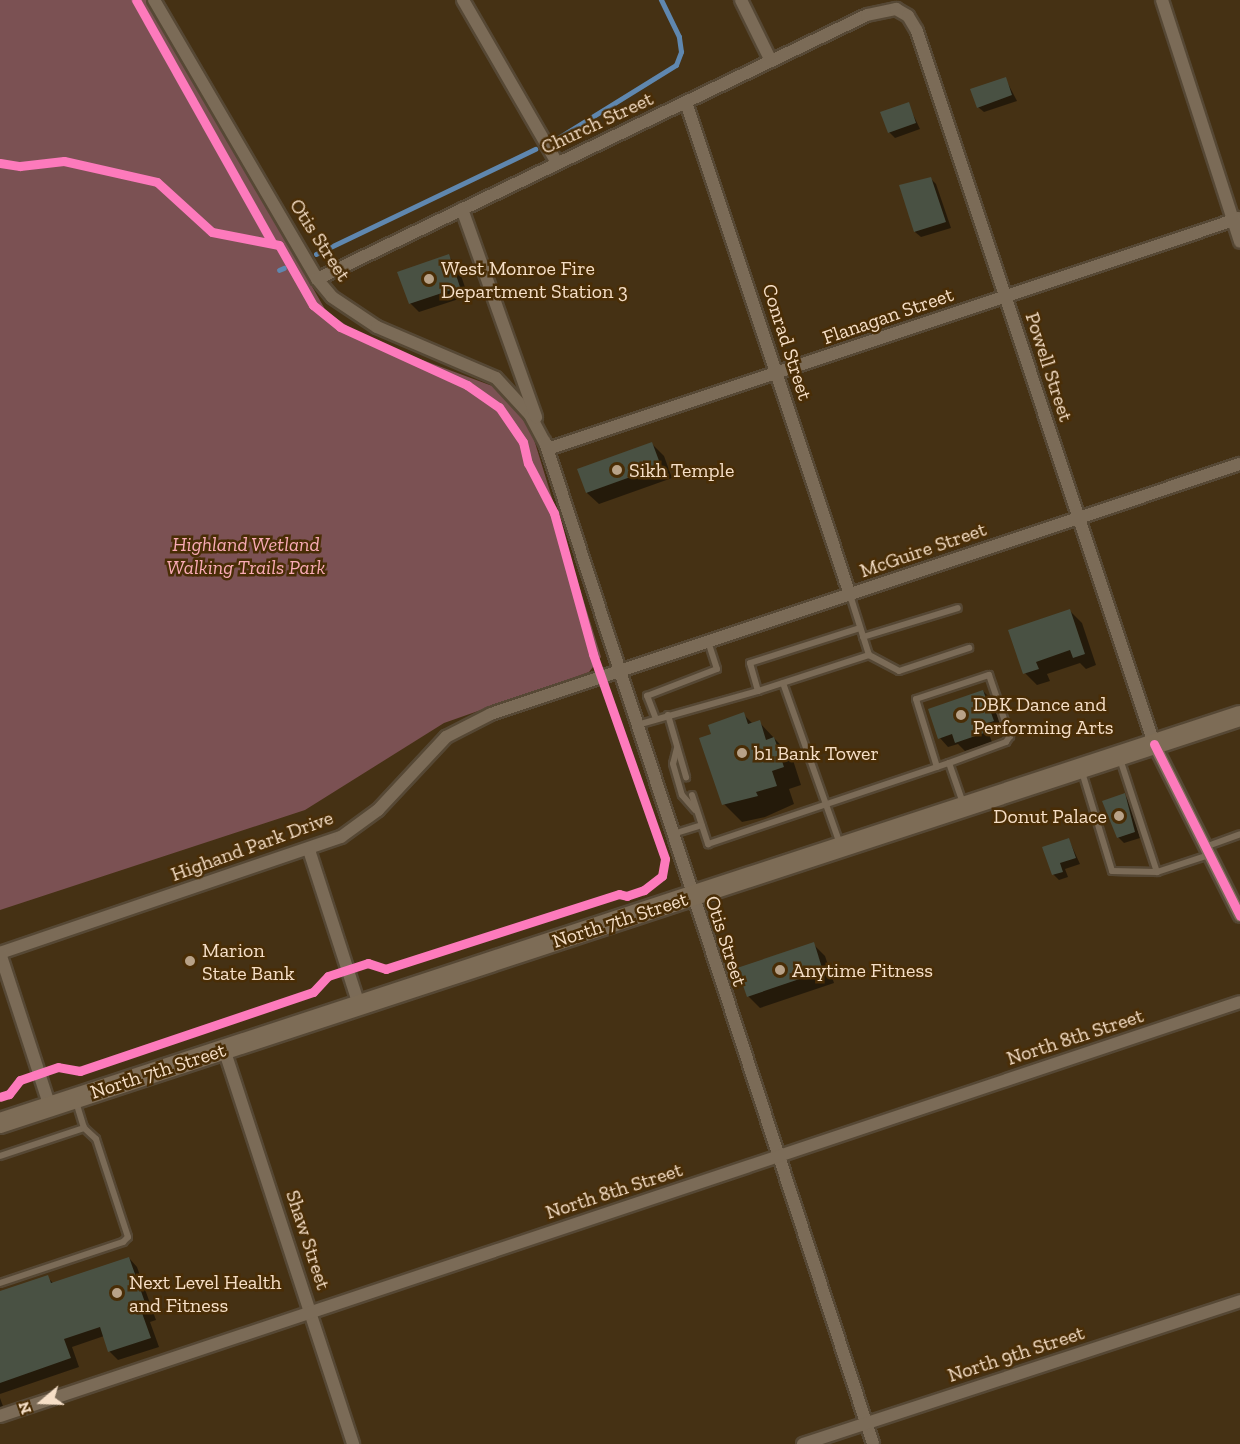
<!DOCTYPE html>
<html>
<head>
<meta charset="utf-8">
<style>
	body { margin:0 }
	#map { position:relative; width:1240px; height:1444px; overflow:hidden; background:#453114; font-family:"Zilla Slab",serif }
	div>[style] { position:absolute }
	.green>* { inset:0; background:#7b5153 }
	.shadow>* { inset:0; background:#0007 }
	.stream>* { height:4.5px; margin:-2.25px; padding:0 2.25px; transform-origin:2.25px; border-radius:2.25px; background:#5f87af }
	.building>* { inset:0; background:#495143 }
	.roads { filter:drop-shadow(2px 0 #564835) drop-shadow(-2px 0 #564835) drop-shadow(0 2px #564835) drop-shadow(0 -2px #564835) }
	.lane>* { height:6px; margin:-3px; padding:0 3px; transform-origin:3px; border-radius:3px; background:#7b6b57 }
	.street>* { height:12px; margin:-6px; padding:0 6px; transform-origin:6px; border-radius:6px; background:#7b6b57 }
	.primary>* { height:20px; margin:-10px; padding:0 10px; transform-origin:10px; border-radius:10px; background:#7d6c56 }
	.cycleway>* { height:9px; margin:-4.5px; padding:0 4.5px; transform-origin:4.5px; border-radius:4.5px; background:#fd7abc }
	.dots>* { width:16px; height:16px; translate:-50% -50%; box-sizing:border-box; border:3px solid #492d06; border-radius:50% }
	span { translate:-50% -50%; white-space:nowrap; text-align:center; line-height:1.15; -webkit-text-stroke:5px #492d06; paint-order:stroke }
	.street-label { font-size:20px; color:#f6dfc7 }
	.poi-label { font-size:20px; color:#f6dfc7 }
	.left { translate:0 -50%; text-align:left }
	.right { translate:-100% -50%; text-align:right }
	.park-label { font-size:20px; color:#f9abb6; font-style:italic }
	.north { position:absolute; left:12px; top:1372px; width:60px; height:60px; -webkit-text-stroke:4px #492d06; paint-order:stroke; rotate:251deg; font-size:16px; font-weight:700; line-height:24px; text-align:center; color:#f6dfc7 }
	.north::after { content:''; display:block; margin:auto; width:21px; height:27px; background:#f6dfc7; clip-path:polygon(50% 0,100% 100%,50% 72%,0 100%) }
</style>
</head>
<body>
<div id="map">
	<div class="green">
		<i style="clip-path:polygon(0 0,149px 0,326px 311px,366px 339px,495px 387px,528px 420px,601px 657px,589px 672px,444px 723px,305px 810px,0 910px)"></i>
	</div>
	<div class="shadow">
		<i style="clip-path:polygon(1005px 78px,1017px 101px,984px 112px,978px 107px)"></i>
		<i style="clip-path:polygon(908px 104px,920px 129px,895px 138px,889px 132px)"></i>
		<i style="clip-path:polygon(930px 178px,936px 184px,951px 228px,921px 237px,915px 232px,901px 186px)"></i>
		<i style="clip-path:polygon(448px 256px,457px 264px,468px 296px,419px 312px,410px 303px)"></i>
		<i style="clip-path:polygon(652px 444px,664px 456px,672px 478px,599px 504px,587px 493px,579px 470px)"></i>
		<i style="clip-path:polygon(1070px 611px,1082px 623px,1096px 665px,1086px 669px,1080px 663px,1047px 674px,1050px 681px,1037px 685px,1025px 673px)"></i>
		<i style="clip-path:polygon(983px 691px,992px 700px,1002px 730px,989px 734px,992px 742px,965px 751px,958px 744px,948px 747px,940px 738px)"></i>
		<i style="clip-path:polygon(743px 714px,753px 724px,759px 722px,792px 757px,801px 785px,789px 789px,794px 804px,765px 817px,742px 822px,724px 804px,713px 735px)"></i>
		<i style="clip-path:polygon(1124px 795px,1130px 801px,1140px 838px,1124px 843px,1118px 837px)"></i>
		<i style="clip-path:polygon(1069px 840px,1080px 864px,1065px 869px,1068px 877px,1059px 880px,1053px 874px)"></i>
		<i style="clip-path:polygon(813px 944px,825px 956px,834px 983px,760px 1008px,748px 996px)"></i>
		<i style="clip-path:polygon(129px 1258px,137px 1267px,156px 1320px,150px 1322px,159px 1347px,118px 1360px,110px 1352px,104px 1336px,72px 1347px,79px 1367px,0 1394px,0 1293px,47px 1277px,54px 1284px)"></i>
		<i style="clip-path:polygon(0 1398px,4px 1409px,0 1411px)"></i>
	</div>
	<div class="stream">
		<i style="left:555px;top:140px;width:142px;rotate:-31.8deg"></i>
		<i style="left:676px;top:65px;width:14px;rotate:-69deg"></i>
		<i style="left:681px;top:52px;width:15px;rotate:-98deg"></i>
		<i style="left:679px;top:37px;width:41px;rotate:-115.9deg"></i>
		<i style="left:316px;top:254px;width:243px;rotate:-25.6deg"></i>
		<i style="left:279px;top:270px;width:5px;rotate:-22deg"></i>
	</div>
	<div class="building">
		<i style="clip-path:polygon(1006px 77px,1012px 95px,977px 108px,970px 89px)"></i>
		<i style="clip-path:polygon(909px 102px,916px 123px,888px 133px,880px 112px)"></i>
		<i style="clip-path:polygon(931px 177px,946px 222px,914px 232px,899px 185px)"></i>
		<i style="clip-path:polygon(449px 254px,460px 287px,409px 304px,397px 272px)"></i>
		<i style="clip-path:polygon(652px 442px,661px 466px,586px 493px,577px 469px)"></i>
		<i style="clip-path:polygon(1070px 609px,1085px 654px,1073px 658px,1070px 650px,1036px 662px,1039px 669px,1023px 674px,1008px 630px)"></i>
		<i style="clip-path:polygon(983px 690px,994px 721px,981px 725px,984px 733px,955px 743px,952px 734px,938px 739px,928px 709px)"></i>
		<i style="clip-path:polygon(744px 712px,748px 724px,760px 720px,766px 740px,774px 737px,784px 767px,772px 771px,777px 786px,756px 792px,758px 796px,722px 805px,699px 738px,711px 734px,708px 725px)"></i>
		<i style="clip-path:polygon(1125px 793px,1135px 832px,1117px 838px,1102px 801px)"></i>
		<i style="clip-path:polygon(1069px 838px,1076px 858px,1060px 863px,1063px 872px,1052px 875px,1042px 847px)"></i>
		<i style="clip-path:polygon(814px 942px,823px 971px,747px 997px,737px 968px)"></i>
		<i style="clip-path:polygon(129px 1257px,148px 1311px,142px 1313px,151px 1338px,108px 1352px,100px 1327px,64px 1339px,71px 1358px,0 1383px,0 1291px,48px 1275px,51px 1283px)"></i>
	</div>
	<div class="roads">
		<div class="lane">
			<i style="left:850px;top:595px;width:63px;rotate:72.4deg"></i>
			<i style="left:869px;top:655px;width:34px;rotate:28deg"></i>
			<i style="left:899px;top:671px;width:74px;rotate:-18.2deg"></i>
			<i style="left:863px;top:637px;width:99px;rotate:-17deg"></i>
			<i style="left:783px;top:683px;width:171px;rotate:70.5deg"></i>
			<i style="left:758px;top:691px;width:29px;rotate:-106deg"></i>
			<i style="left:750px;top:663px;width:115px;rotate:-17.7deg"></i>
			<i style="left:668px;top:715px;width:65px;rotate:73.8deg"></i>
			<i style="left:656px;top:719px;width:25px;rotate:-111deg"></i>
			<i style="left:647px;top:696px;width:75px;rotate:-21.1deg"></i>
			<i style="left:717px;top:669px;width:28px;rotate:-108deg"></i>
			<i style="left:637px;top:725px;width:126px;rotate:-15.7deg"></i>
			<i style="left:758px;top:691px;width:117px;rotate:-18deg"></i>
			<i style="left:677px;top:748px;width:16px;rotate:104deg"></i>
			<i style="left:673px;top:764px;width:32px;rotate:74deg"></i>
			<i style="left:682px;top:795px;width:20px;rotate:49deg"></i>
			<i style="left:1120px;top:759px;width:119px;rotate:71.9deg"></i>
			<i style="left:937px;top:767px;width:71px;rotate:-107.2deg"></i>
			<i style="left:916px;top:699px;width:77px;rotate:-18.2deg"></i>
			<i style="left:989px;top:675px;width:65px;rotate:71deg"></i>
			<i style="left:1010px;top:736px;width:7px;rotate:124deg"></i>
			<i style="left:1006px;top:742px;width:61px;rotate:159.8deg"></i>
			<i style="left:1082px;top:772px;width:103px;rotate:73.1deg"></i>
			<i style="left:1112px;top:871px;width:45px;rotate:1.3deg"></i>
			<i style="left:1157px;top:872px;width:55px;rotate:-18.1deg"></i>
			<i style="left:692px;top:795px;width:52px;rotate:71.9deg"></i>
			<i style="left:708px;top:844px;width:254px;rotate:-18.6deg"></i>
			<i style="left:949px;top:763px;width:42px;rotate:70.7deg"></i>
			<i style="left:673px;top:834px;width:30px;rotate:-17deg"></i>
			<i style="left:1205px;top:847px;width:37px;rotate:-20deg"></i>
			<i style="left:0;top:1156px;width:89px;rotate:-18.4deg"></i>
			<i style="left:0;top:1283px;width:130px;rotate:-18.4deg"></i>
			<i style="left:123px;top:1242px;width:7px;rotate:-45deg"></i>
			<i style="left:128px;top:1237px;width:103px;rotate:-108.1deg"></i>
			<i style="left:96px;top:1139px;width:16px;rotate:-137deg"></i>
			<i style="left:84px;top:1128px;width:28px;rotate:-107deg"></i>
		</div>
		<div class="street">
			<i style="left:154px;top:0;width:323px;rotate:59.7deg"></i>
			<i style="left:317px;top:279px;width:23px;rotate:50deg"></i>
			<i style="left:332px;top:297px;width:54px;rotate:33.7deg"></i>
			<i style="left:377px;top:327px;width:129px;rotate:23.2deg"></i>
			<i style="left:496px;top:378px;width:50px;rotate:47.4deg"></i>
			<i style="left:530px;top:415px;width:38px;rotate:62deg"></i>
			<i style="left:548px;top:449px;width:730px;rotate:-18.46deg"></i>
			<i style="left:463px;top:0;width:188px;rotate:60deg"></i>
			<i style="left:741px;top:0;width:68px;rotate:63.8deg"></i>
			<i style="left:1162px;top:0;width:254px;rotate:72.1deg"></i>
			<i style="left:686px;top:102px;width:520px;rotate:71.6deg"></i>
			<i style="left:462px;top:209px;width:221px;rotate:70.4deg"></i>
			<i style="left:317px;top:279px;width:610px;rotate:-25.64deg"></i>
			<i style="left:867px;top:15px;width:30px;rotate:-12deg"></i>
			<i style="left:896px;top:9px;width:14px;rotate:30deg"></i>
			<i style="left:908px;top:16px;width:17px;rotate:59deg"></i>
			<i style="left:917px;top:31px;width:751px;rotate:71.61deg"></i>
			<i style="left:1154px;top:744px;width:192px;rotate:63.4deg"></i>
			<i style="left:545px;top:442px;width:1054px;rotate:71.87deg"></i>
			<i style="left:309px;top:850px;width:163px;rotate:72.1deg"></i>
			<i style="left:0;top:953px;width:360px;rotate:-18.8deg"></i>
			<i style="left:341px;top:837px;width:46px;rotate:-36.1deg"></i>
			<i style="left:378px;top:810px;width:100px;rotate:-47deg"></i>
			<i style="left:446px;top:737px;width:51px;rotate:-27.1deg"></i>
			<i style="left:491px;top:714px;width:790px;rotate:-18.46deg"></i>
			<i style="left:0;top:953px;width:162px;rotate:72deg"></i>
			<i style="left:224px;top:1049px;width:416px;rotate:71.9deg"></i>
			<i style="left:0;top:1416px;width:1307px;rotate:-18.46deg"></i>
			<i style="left:803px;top:1444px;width:460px;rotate:-18.1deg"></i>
		</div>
		<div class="primary">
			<i style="left:0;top:1123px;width:1305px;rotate:-18.17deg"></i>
		</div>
	</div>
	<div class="cycleway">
		<i style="left:136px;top:0;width:278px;rotate:60.7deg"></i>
		<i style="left:0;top:163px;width:20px;rotate:9deg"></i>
		<i style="left:20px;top:166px;width:44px;rotate:-6.5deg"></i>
		<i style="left:64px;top:161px;width:95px;rotate:12.7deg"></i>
		<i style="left:157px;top:182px;width:74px;rotate:42.3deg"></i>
		<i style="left:212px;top:232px;width:68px;rotate:11deg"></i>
		<i style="left:279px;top:245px;width:69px;rotate:60.5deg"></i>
		<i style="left:313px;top:305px;width:35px;rotate:39deg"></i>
		<i style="left:340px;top:327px;width:140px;rotate:24.5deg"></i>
		<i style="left:467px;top:385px;width:39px;rotate:35deg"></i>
		<i style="left:499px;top:407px;width:42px;rotate:55.6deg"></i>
		<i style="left:523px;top:442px;width:22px;rotate:77deg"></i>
		<i style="left:528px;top:463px;width:56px;rotate:62.5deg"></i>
		<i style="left:554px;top:513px;width:146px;rotate:74.5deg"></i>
		<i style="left:593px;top:654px;width:217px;rotate:70.6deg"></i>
		<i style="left:665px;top:859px;width:17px;rotate:100deg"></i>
		<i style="left:662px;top:876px;width:23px;rotate:142deg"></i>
		<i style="left:644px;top:890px;width:18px;rotate:161deg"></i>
		<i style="left:627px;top:896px;width:8px;rotate:-166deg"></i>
		<i style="left:619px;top:894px;width:245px;rotate:162.2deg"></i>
		<i style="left:386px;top:969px;width:19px;rotate:-162deg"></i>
		<i style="left:368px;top:963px;width:42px;rotate:162deg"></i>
		<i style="left:328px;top:976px;width:22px;rotate:133deg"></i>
		<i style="left:313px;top:992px;width:246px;rotate:161.3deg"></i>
		<i style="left:80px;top:1071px;width:22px;rotate:-170deg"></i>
		<i style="left:58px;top:1067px;width:40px;rotate:161.1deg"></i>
		<i style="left:20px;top:1080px;width:18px;rotate:128deg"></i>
		<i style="left:9px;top:1094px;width:9px;rotate:162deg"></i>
		<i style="left:1154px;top:744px;width:192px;rotate:63.4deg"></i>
	</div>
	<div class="dots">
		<i style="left:429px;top:279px;background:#b8a288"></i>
		<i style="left:617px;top:470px;background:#b8a288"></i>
		<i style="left:961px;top:715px;background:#b8a288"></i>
		<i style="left:742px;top:753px;background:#b8a288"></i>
		<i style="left:1119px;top:816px;background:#b8a288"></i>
		<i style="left:190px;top:961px;background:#b8a288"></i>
		<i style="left:780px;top:970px;background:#b8a288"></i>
		<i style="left:117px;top:1293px;background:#b8a288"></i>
	</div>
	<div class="street-label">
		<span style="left:597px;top:123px;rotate:-25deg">Church Street</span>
		<span style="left:320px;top:240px;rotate:57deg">Otis Street</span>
		<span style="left:888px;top:316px;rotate:-19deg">Flanagan Street</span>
		<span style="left:787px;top:342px;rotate:72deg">Conrad Street</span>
		<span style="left:1049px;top:367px;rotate:72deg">Powell Street</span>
		<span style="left:923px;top:550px;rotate:-19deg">McGuire Street</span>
		<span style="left:252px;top:846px;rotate:-20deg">Highand Park Drive</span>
		<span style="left:620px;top:920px;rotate:-18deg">North 7th Street</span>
		<span style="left:726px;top:941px;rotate:72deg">Otis Street</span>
		<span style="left:1075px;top:1037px;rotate:-18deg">North 8th Street</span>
		<span style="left:158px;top:1071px;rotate:-18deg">North 7th Street</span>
		<span style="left:614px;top:1191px;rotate:-18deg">North 8th Street</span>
		<span style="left:308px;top:1240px;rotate:72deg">Shaw Street</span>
		<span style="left:1016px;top:1354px;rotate:-18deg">North 9th Street</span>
	</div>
	<div class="poi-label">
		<span class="left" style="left:441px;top:280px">West Monroe Fire<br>Department Station 3</span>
		<span class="left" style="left:629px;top:470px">Sikh Temple</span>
		<span class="left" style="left:973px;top:716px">DBK Dance and<br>Performing Arts</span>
		<span class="left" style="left:754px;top:753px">b1 Bank Tower</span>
		<span class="right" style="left:1107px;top:816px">Donut Palace</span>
		<span class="left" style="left:202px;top:962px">Marion<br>State Bank</span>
		<span class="left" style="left:792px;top:970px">Anytime Fitness</span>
		<span class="left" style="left:129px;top:1294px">Next Level Health<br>and Fitness</span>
	</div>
	<div class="park-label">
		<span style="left:246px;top:556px">Highland Wetland<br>Walking Trails Park</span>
	</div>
	<div class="north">N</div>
</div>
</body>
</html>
